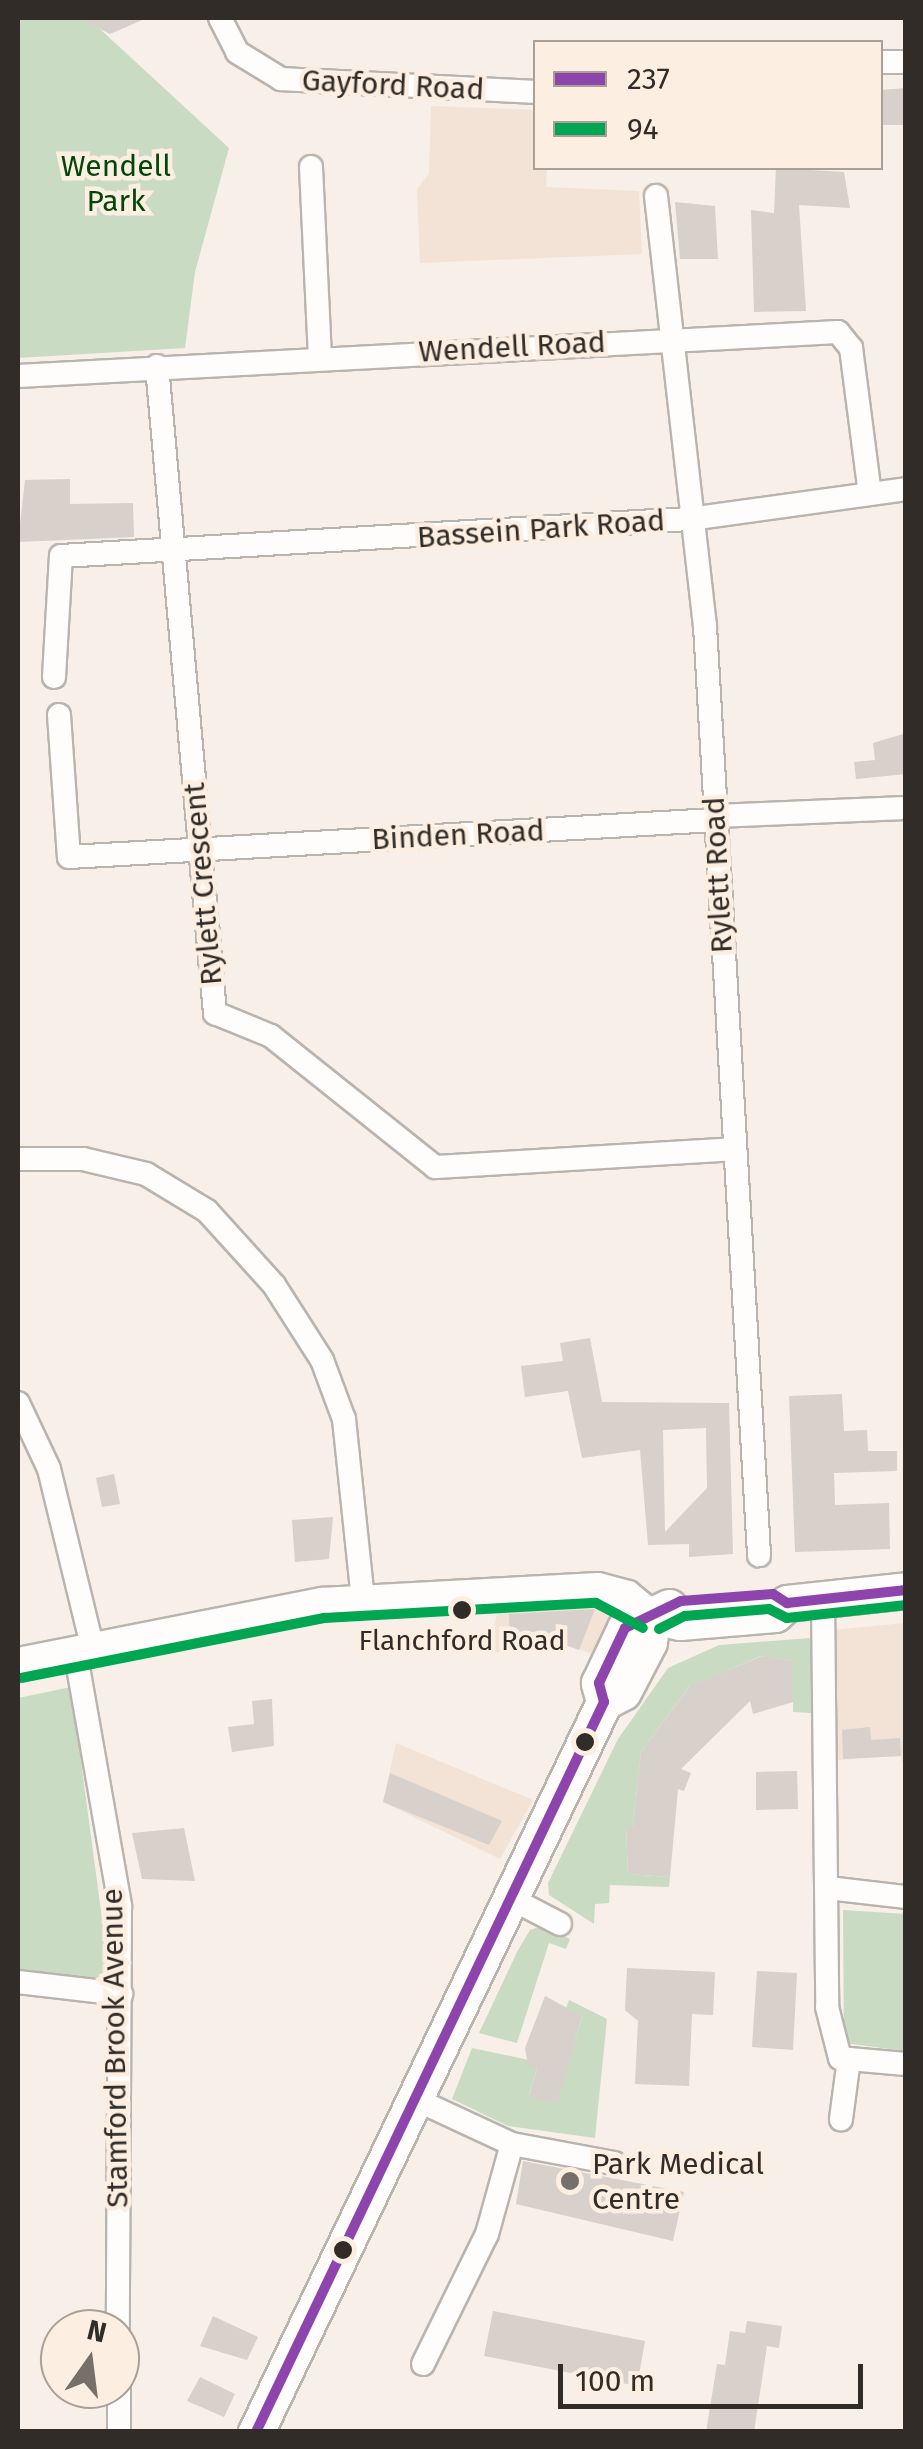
<!DOCTYPE html>
<html>
<head>
<meta charset="utf-8">
<style>
	body { margin:0 }
	#map { position:relative; width:923px; height:2449px; overflow:hidden; background:#f7efe8; font-family:"Fira Sans",sans-serif }
	div>[style] { position:absolute }
	.built>* { inset:0; background:#f2e3d6 }
	.green>* { inset:0; background:#cadbc3 }
	.building>* { inset:0; background:#d7d0cb }
	.roads { filter:drop-shadow(2px 0 #bab4af) drop-shadow(-2px 0 #bab4af) drop-shadow(0 2px #bab4af) drop-shadow(0 -2px #bab4af) }
	.minor>* { height:22px; margin:-11px; padding:0 11px; transform-origin:11px; border-radius:11px; background:#fefdfc }
	.secondary>* { height:30px; margin:-15px; padding:0 15px; transform-origin:15px; border-radius:15px; background:#fefdfc }
	.primary>* { height:35px; margin:-17.5px; padding:0 17.5px; transform-origin:17.5px; border-radius:17.5px; background:#fefdfc }
	.bus-1>* { height:10px; margin:-5px; padding:0 5px; transform-origin:5px; border-radius:5px; background:#8e44ad }
	.bus-2>* { height:10px; margin:-5px; padding:0 5px; transform-origin:5px; border-radius:5px; background:#00a651 }
	.dots>* { width:28px; height:28px; translate:-50% -50%; box-sizing:border-box; border:5px solid #fdeee2; border-radius:50% }
	span { translate:-50% -50%; white-space:nowrap; text-align:center; line-height:1.15; -webkit-text-stroke:9px #fdeee2; paint-order:stroke }
	.bus-label { font-size:28px; color:#312c27 }
	.street-label { font-size:30px; color:#312c27 }
	.park-label { font-size:30px; color:#014708 }
	.poi-label { font-size:30px; color:#312c27 }
	.left { translate:0 -50%; text-align:left }
	.frame { position:absolute; inset:0; border:20px solid #312c27; pointer-events:none }
	.legend { position:absolute; left:533px; top:40px; width:350px; height:130px; box-sizing:border-box; background:#fdeee2; border:2px solid #aba097; margin:0; padding:12px 18px; list-style:none; font-size:30px; color:#312c27 }
	.legend li { display:flex; align-items:center; gap:20px; height:50px }
	.legend b { width:50px; border:2px solid #aba097 }
	.north { position:absolute; left:40px; top:2309px; width:100px; height:100px; box-sizing:border-box; background:#fdeee2; border:2px solid #aba097; border-radius:50%; rotate:14deg; font-size:28px; font-weight:700; line-height:40px; text-align:center; color:#312c27 }
	.north::after { content:''; display:block; margin:auto; width:35px; height:45px; background:#76706b; clip-path:polygon(50% 0,100% 100%,50% 72%,0 100%) }
	.scale { position:absolute; left:558px; top:2364px; width:305px; height:45px; box-sizing:border-box; border:5px solid #312c27; border-top:0; padding-left:12px; font-size:30px; line-height:35px; white-space:nowrap; color:#312c27; -webkit-text-stroke:8px #fdeee2; paint-order:stroke }
</style>
</head>
<body>
<div id="map">
	<div class="built">
		<i style="clip-path:polygon(431px 106px,535px 110px,536px 168px,547px 168px,546px 187px,639px 191px,642px 254px,420px 263px,417px 189px,429px 174px)"></i>
		<i style="clip-path:polygon(604px 1608px,609px 1618px,595px 1655px,555px 1641px,488px 1654px,498px 1610px)"></i>
		<i style="clip-path:polygon(905px 1623px,905px 1769px,900px 1756px,838px 1760px,833px 1630px)"></i>
		<i style="clip-path:polygon(396px 1743px,533px 1800px,500px 1859px,383px 1802px)"></i>
	</div>
	<div class="green">
		<i style="clip-path:polygon(18px 18px,88px 18px,229px 148px,195px 272px,185px 348px,18px 358px)"></i>
		<i style="clip-path:polygon(811px 1638px,811px 1713px,793px 1712px,793px 1661px,761px 1656px,689px 1687px,641px 1752px,633px 1827px,626px 1828px,628px 1874px,670px 1877px,669px 1887px,610px 1885px,609px 1903px,595px 1904px,594px 1924px,549px 1895px,548px 1883px,618px 1739px,668px 1668px,719px 1645px)"></i>
		<i style="clip-path:polygon(71px 1687px,111px 1986px,18px 1975px,18px 1698px)"></i>
		<i style="clip-path:polygon(843px 1910px,905px 1914px,905px 2051px,844px 2043px)"></i>
		<i style="clip-path:polygon(542px 1926px,570px 1939px,566px 1949px,549px 1943px,517px 2043px,479px 2033px,517px 1952px,530px 1930px)"></i>
		<i style="clip-path:polygon(569px 2000px,607px 2019px,595px 2138px,508px 2126px,452px 2099px,472px 2048px,529px 2060px,537px 2068px,529px 2095px,556px 2103px,582px 2017px,565px 2011px)"></i>
	</div>
	<div class="building">
		<i style="clip-path:polygon(79px 18px,147px 18px,110px 34px)"></i>
		<i style="clip-path:polygon(906px 88px,906px 125px,880px 125px,880px 90px)"></i>
		<i style="clip-path:polygon(776px 168px,844px 172px,850px 208px,799px 205px,806px 311px,754px 312px,751px 210px,774px 213px)"></i>
		<i style="clip-path:polygon(675px 202px,715px 206px,718px 259px,680px 259px)"></i>
		<i style="clip-path:polygon(70px 479px,70px 504px,133px 503px,134px 537px,18px 542px,25px 480px)"></i>
		<i style="clip-path:polygon(903px 734px,906px 774px,856px 779px,854px 762px,875px 760px,873px 743px)"></i>
		<i style="clip-path:polygon(evenodd,590px 1338px,602px 1402px,729px 1403px,733px 1554px,689px 1557px,689px 1544px,648px 1545px,640px 1450px,582px 1458px,568px 1391px,525px 1397px,521px 1366px,563px 1361px,560px 1343px,590px 1338px,706px 1428px,707px 1488px,665px 1532px,663px 1430px,706px 1428px)"></i>
		<i style="clip-path:polygon(842px 1394px,844px 1431px,867px 1430px,868px 1451px,897px 1451px,897px 1471px,834px 1473px,835px 1505px,889px 1503px,890px 1549px,795px 1552px,789px 1396px)"></i>
		<i style="clip-path:polygon(114px 1474px,120px 1504px,102px 1507px,96px 1478px)"></i>
		<i style="clip-path:polygon(333px 1517px,329px 1559px,295px 1562px,292px 1520px)"></i>
		<i style="clip-path:polygon(595px 1609px,579px 1650px,555px 1641px,510px 1646px,509px 1614px)"></i>
		<i style="clip-path:polygon(762px 1656px,793px 1661px,793px 1702px,753px 1714px,750px 1701px,681px 1769px,691px 1773px,684px 1791px,678px 1789px,670px 1877px,628px 1874px,626px 1827px,633px 1827px,641px 1752px,690px 1686px)"></i>
		<i style="clip-path:polygon(272px 1699px,274px 1746px,232px 1752px,228px 1727px,254px 1724px,252px 1701px)"></i>
		<i style="clip-path:polygon(870px 1727px,871px 1740px,900px 1738px,901px 1756px,843px 1759px,842px 1730px)"></i>
		<i style="clip-path:polygon(797px 1771px,798px 1809px,756px 1810px,756px 1772px)"></i>
		<i style="clip-path:polygon(390px 1773px,502px 1821px,489px 1845px,383px 1802px)"></i>
		<i style="clip-path:polygon(184px 1828px,195px 1881px,142px 1879px,132px 1833px)"></i>
		<i style="clip-path:polygon(627px 1968px,715px 1972px,713px 2015px,692px 2014px,689px 2086px,635px 2084px,638px 2021px,625px 2010px)"></i>
		<i style="clip-path:polygon(757px 1971px,797px 1973px,793px 2050px,752px 2047px)"></i>
		<i style="clip-path:polygon(545px 1996px,582px 2016px,557px 2104px,529px 2096px,537px 2068px,528px 2065px,525px 2048px)"></i>
		<i style="clip-path:polygon(523px 2161px,684px 2192px,673px 2241px,516px 2204px)"></i>
		<i style="clip-path:polygon(493px 2311px,645px 2341px,637px 2386px,484px 2356px)"></i>
		<i style="clip-path:polygon(213px 2316px,258px 2337px,247px 2360px,200px 2346px)"></i>
		<i style="clip-path:polygon(747px 2321px,782px 2326px,779px 2348px,767px 2346px,754px 2432px,706px 2432px,717px 2364px,725px 2365px,730px 2331px,745px 2333px)"></i>
		<i style="clip-path:polygon(200px 2377px,235px 2394px,224px 2417px,187px 2401px)"></i>
	</div>
	<div class="roads">
		<div class="minor">
			<i style="left:220px;top:18px;width:38px;rotate:63deg"></i>
			<i style="left:237px;top:52px;width:52px;rotate:31.5deg"></i>
			<i style="left:281px;top:79px;width:255px;rotate:2.9deg"></i>
			<i style="left:880px;top:62px;width:26px"></i>
			<i style="left:311px;top:167px;width:190px;rotate:87.3deg"></i>
			<i style="left:656px;top:196px;width:433px;rotate:83.5deg"></i>
			<i style="left:705px;top:626px;width:931px;rotate:86.67deg"></i>
			<i style="left:157px;top:366px;width:650px;rotate:84.88deg"></i>
			<i style="left:215px;top:1013px;width:61px;rotate:22.3deg"></i>
			<i style="left:271px;top:1036px;width:210px;rotate:38.6deg"></i>
			<i style="left:435px;top:1167px;width:300px;rotate:-3.4deg"></i>
			<i style="left:18px;top:376px;width:821px;rotate:-3.07deg"></i>
			<i style="left:838px;top:332px;width:21px;rotate:51deg"></i>
			<i style="left:851px;top:348px;width:147px;rotate:82.6deg"></i>
			<i style="left:54px;top:677px;width:121px;rotate:-86.7deg"></i>
			<i style="left:61px;top:556px;width:630px;rotate:-3.37deg"></i>
			<i style="left:690px;top:519px;width:218px;rotate:-7.9deg"></i>
			<i style="left:59px;top:715px;width:142px;rotate:86deg"></i>
			<i style="left:69px;top:857px;width:647px;rotate:-3.28deg"></i>
			<i style="left:715px;top:816px;width:191px;rotate:-2.4deg"></i>
			<i style="left:18px;top:1159px;width:65px"></i>
			<i style="left:83px;top:1159px;width:65px;rotate:13.4deg"></i>
			<i style="left:146px;top:1174px;width:71px;rotate:31.2deg"></i>
			<i style="left:207px;top:1211px;width:100px;rotate:47.8deg"></i>
			<i style="left:274px;top:1285px;width:89px;rotate:57.4deg"></i>
			<i style="left:322px;top:1360px;width:63px;rotate:69.6deg"></i>
			<i style="left:344px;top:1419px;width:182px;rotate:84deg"></i>
			<i style="left:18px;top:1403px;width:73px;rotate:64.8deg"></i>
			<i style="left:49px;top:1469px;width:182px;rotate:76.3deg"></i>
			<i style="left:823px;top:1599px;width:408px;rotate:89.4deg"></i>
			<i style="left:827px;top:2007px;width:53px;rotate:75.7deg"></i>
			<i style="left:840px;top:2058px;width:9px;rotate:6deg"></i>
			<i style="left:849px;top:2059px;width:61px;rotate:97.6deg"></i>
			<i style="left:75px;top:1650px;width:260px;rotate:80deg"></i>
			<i style="left:120px;top:1906px;width:423px;rotate:90.3deg"></i>
			<i style="left:828px;top:1888px;width:79px;rotate:6.6deg"></i>
			<i style="left:512px;top:1899px;width:54px;rotate:27.5deg"></i>
			<i style="left:18px;top:1982px;width:104px;rotate:6.6deg"></i>
			<i style="left:849px;top:2059px;width:57px;rotate:5deg"></i>
			<i style="left:417px;top:2100px;width:105px;rotate:24.9deg"></i>
			<i style="left:512px;top:2144px;width:104px;rotate:10.6deg"></i>
			<i style="left:423px;top:2364px;width:145px;rotate:-63.8deg"></i>
			<i style="left:487px;top:2234px;width:93px;rotate:-74.5deg"></i>
			<i style="left:119px;top:2389px;width:43px;rotate:90deg"></i>
		</div>
		<div class="secondary">
			<i style="left:18px;top:1663px;width:310px;rotate:-11.2deg"></i>
			<i style="left:322px;top:1603px;width:276px;rotate:-3.1deg"></i>
			<i style="left:598px;top:1588px;width:30px;rotate:15deg"></i>
			<i style="left:627px;top:1596px;width:32px;rotate:39deg"></i>
		</div>
		<div class="primary">
			<i style="left:652px;top:1616px;width:29px;rotate:12deg"></i>
			<i style="left:680px;top:1622px;width:95px;rotate:-4.8deg"></i>
			<i style="left:775px;top:1614px;width:16px;rotate:-43deg"></i>
			<i style="left:787px;top:1603px;width:120px;rotate:-6.2deg"></i>
			<i style="left:604px;top:1702px;width:20px;rotate:-105deg"></i>
			<i style="left:599px;top:1683px;width:61px;rotate:-64.7deg"></i>
			<i style="left:625px;top:1628px;width:49px;rotate:-25.5deg"></i>
			<i style="left:256px;top:2432px;width:809px;rotate:-64.51deg"></i>
			<i style="left:604px;top:1702px;width:21px;rotate:-28deg"></i>
			<i style="left:623px;top:1692px;width:56px;rotate:-62.5deg"></i>
			<i style="left:649px;top:1642px;width:26px;rotate:-83deg"></i>
		</div>
	</div>
	<div class="bus-1">
		<i style="left:256px;top:2432px;width:809px;rotate:-64.51deg"></i>
		<i style="left:604px;top:1702px;width:20px;rotate:-105deg"></i>
		<i style="left:599px;top:1683px;width:61px;rotate:-64.7deg"></i>
		<i style="left:625px;top:1628px;width:62px;rotate:-25.7deg"></i>
		<i style="left:681px;top:1601px;width:92px;rotate:-4.4deg"></i>
		<i style="left:773px;top:1594px;width:17px;rotate:33deg"></i>
		<i style="left:787px;top:1603px;width:120px;rotate:-6.2deg"></i>
	</div>
	<div class="bus-2">
		<i style="left:659px;top:1629px;width:29px;rotate:-27deg"></i>
		<i style="left:685px;top:1616px;width:84px;rotate:-4.8deg"></i>
		<i style="left:769px;top:1609px;width:20px;rotate:27deg"></i>
		<i style="left:787px;top:1618px;width:120px;rotate:-6.2deg"></i>
		<i style="left:21px;top:1678px;width:309px;rotate:-11.2deg"></i>
		<i style="left:324px;top:1618px;width:272px;rotate:-3.2deg"></i>
		<i style="left:596px;top:1603px;width:53px;rotate:28deg"></i>
	</div>
	<div class="dots">
		<i style="left:462px;top:1610px;background:#312c27"></i>
		<i style="left:585px;top:1742px;background:#312c27"></i>
		<i style="left:570px;top:2181px;background:#76706b"></i>
		<i style="left:343px;top:2250px;background:#312c27"></i>
	</div>
	<div class="bus-label">
		<span style="left:462px;top:1641px">Flanchford Road</span>
	</div>
	<div class="street-label">
		<span style="left:393px;top:85px;rotate:3deg">Gayford Road</span>
		<span style="left:512px;top:347px;rotate:-3deg">Wendell Road</span>
		<span style="left:541px;top:529px;rotate:-4deg">Bassein Park Road</span>
		<span style="left:458px;top:835px;rotate:-3deg">Binden Road</span>
		<span style="left:718px;top:875px;rotate:-93deg">Rylett Road</span>
		<span style="left:203px;top:884px;rotate:-95deg">Rylett Crescent</span>
		<span style="left:115px;top:2048px;rotate:-91deg">Stamford Brook Avenue</span>
	</div>
	<div class="park-label">
		<span style="left:116px;top:183px">Wendell<br>Park</span>
	</div>
	<div class="poi-label">
		<span class="left" style="left:592px;top:2181px">Park Medical<br>Centre</span>
	</div>
	<div class="frame"></div>
	<ul class="legend">
	<li><b style="height:12px;background:#8e44ad"></b>237</li>
	<li><b style="height:12px;background:#00a651"></b>94</li>
	</ul>
	<div class="north">N</div>
	<div class="scale">100 m</div>
</div>
</body>
</html>
